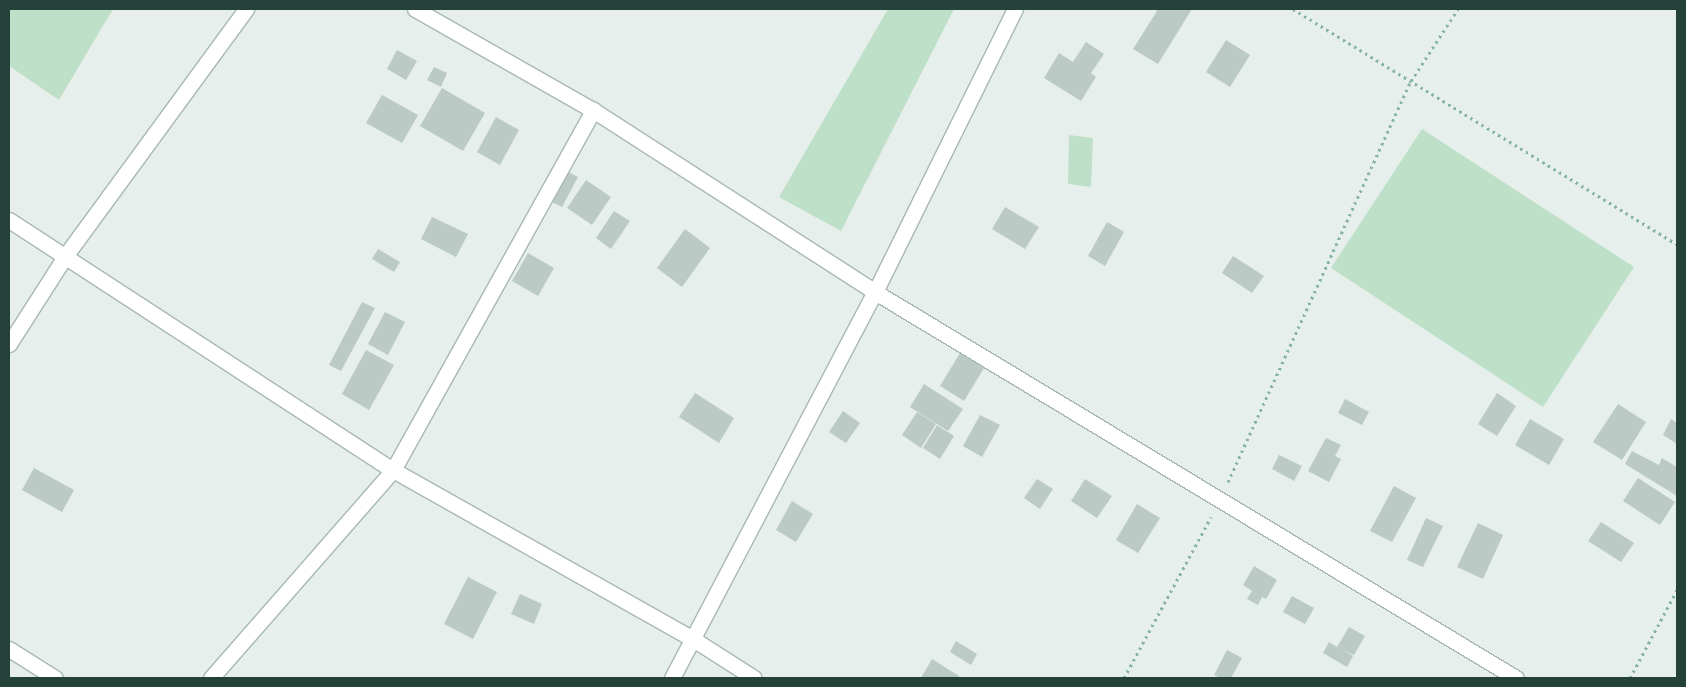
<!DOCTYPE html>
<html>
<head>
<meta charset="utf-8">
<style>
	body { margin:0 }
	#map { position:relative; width:1686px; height:687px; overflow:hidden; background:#e6efeb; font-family:"Public Sans",sans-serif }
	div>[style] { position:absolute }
	.green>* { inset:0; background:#bfe0c8 }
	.building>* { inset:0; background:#bbcac4 }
	.path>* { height:3px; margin-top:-1.5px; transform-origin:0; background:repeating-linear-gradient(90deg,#86b3a5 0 2.5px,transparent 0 6.5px) }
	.roads { filter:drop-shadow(1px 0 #a8b8b2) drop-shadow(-1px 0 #a8b8b2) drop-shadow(0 1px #a8b8b2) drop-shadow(0 -1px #a8b8b2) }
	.minor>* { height:15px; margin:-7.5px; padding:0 7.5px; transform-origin:7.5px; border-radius:7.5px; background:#fff }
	span { translate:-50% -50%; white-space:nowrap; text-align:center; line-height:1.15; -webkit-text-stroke:5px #f7fbf9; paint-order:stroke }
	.frame { position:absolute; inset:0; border:10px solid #24423a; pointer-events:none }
</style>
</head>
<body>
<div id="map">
	<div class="green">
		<i style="clip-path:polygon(9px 9px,113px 9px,59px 100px,9px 66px)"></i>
		<i style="clip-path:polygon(888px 9px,954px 9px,841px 231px,779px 197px)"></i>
		<i style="clip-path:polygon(1422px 129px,1634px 267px,1543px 407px,1331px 268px)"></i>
		<i style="clip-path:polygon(1069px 135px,1093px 138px,1091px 187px,1068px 184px)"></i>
	</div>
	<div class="building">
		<i style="clip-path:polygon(1154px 9px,1192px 9px,1158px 64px,1133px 49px,1157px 11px)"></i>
		<i style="clip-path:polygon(1226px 40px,1250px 55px,1230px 87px,1206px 72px)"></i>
		<i style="clip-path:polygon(1086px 42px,1104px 54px,1091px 73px,1096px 77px,1081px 101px,1044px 78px,1059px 53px,1073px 62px)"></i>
		<i style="clip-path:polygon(397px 50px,417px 61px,406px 80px,387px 69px)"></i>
		<i style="clip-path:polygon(434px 67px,447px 73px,441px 87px,427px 80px)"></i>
		<i style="clip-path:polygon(442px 88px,485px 113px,463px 151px,420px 126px)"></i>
		<i style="clip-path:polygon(382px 95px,418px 115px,402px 143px,366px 123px)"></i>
		<i style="clip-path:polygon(496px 117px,519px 130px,500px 165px,477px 152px)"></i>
		<i style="clip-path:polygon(564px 170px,578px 177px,562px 207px,548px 200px)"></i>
		<i style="clip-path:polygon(586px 180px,611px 197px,592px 225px,567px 208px)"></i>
		<i style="clip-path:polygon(1005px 207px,1039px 227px,1025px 249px,992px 229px)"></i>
		<i style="clip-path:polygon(614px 211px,630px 221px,611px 249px,596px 238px)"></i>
		<i style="clip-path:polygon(432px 217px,468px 234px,456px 257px,421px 239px)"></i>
		<i style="clip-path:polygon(1107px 222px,1124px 232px,1105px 266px,1088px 256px)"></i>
		<i style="clip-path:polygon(685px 229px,710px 248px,682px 287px,657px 268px)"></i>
		<i style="clip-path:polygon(378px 249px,400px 262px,394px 272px,372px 259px)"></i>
		<i style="clip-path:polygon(528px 253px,554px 268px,538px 296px,512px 281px)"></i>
		<i style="clip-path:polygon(1233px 256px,1264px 276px,1252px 293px,1222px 273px)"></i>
		<i style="clip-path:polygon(362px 302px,375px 308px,341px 371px,329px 365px)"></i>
		<i style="clip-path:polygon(385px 312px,405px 322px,388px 355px,368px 344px)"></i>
		<i style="clip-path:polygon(366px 350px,394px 365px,369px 410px,342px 394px)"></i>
		<i style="clip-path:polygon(960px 353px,984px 368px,964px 401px,940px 386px)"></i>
		<i style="clip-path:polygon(924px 384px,963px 409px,948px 431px,910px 407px)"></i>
		<i style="clip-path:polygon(695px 393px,734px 418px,719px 443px,679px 417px)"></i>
		<i style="clip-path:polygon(1497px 393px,1516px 406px,1497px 436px,1478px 424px)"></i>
		<i style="clip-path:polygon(1345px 399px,1369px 412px,1362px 425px,1338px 413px)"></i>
		<i style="clip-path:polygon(1618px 404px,1646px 422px,1622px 460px,1593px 442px)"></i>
		<i style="clip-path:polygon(843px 411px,860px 423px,846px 443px,829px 432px)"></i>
		<i style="clip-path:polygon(917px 412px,936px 424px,921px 448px,902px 435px)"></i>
		<i style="clip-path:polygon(980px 415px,1000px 425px,982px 457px,963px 446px)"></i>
		<i style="clip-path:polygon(1530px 419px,1564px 439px,1549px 465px,1515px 445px)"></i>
		<i style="clip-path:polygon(1671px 419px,1677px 423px,1677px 444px,1663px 435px)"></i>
		<i style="clip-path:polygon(937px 425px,954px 436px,940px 459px,923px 448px)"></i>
		<i style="clip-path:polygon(1326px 438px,1341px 445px,1335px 456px,1341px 459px,1329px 482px,1308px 471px)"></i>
		<i style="clip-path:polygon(1632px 451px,1659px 465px,1662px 458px,1677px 467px,1677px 496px,1625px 464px)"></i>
		<i style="clip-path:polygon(1279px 455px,1302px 466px,1294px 481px,1272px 469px)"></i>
		<i style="clip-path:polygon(34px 468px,74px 490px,62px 512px,22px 490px)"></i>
		<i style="clip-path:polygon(1638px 478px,1675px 502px,1660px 525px,1623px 501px)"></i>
		<i style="clip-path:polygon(1037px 479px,1053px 489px,1040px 509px,1024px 498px)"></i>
		<i style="clip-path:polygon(1085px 479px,1112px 496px,1097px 518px,1071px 501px)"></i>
		<i style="clip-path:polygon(1394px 486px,1416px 498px,1392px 542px,1370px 531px)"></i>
		<i style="clip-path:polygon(792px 501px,813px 514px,796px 542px,776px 530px)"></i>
		<i style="clip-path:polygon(1137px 504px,1160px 518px,1138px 553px,1116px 540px)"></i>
		<i style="clip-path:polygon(1426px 518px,1443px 526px,1423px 567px,1407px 560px)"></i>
		<i style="clip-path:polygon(1601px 522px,1634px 543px,1621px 562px,1588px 541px)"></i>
		<i style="clip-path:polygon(1478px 523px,1503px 535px,1483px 579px,1457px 567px)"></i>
		<i style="clip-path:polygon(1254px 566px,1277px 580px,1266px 599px,1262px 597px,1258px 605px,1247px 599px,1252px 591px,1243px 585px)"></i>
		<i style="clip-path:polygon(468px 577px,497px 592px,473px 639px,444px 624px)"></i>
		<i style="clip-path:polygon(520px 594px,542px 604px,534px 624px,511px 614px)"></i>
		<i style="clip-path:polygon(1292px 596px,1314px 608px,1305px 624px,1283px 612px)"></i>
		<i style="clip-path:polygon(1349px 627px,1365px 636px,1354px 655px,1343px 650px,1353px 656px,1347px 667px,1323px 653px,1329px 642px,1337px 647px)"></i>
		<i style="clip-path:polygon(956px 641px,977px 654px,971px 665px,950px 652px)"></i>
		<i style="clip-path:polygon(1227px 650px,1242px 658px,1231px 678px,1220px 678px,1214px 675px)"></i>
		<i style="clip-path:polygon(932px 659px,959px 676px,958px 678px,921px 678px)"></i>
	</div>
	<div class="path">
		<i style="left:1293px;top:9px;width:450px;rotate:31.5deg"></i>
		<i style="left:1228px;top:482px;width:441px;rotate:-65.5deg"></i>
		<i style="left:1411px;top:81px;width:86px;rotate:-56.9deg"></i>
		<i style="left:1124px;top:678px;width:183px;rotate:-61.6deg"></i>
		<i style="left:1630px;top:678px;width:100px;rotate:-61.9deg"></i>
	</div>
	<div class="roads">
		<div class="minor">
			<i style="left:415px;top:9px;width:205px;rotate:29.6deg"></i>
			<i style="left:593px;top:110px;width:336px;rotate:32.8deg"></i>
			<i style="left:875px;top:292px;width:748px;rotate:31.06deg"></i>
			<i style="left:9px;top:220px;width:458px;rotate:33.1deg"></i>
			<i style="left:393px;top:470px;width:344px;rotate:29.4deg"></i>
			<i style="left:693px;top:639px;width:72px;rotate:32.6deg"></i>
			<i style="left:9px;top:344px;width:106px;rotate:-57.4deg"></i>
			<i style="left:66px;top:255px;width:305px;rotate:-53.8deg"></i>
			<i style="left:9px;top:649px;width:54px;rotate:32.2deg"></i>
			<i style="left:211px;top:678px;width:276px;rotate:-48.8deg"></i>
			<i style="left:393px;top:470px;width:412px;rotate:-60.9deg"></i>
			<i style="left:672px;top:678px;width:436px;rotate:-62.3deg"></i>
			<i style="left:875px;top:292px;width:316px;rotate:-63.7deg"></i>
		</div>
	</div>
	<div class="frame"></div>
</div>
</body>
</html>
